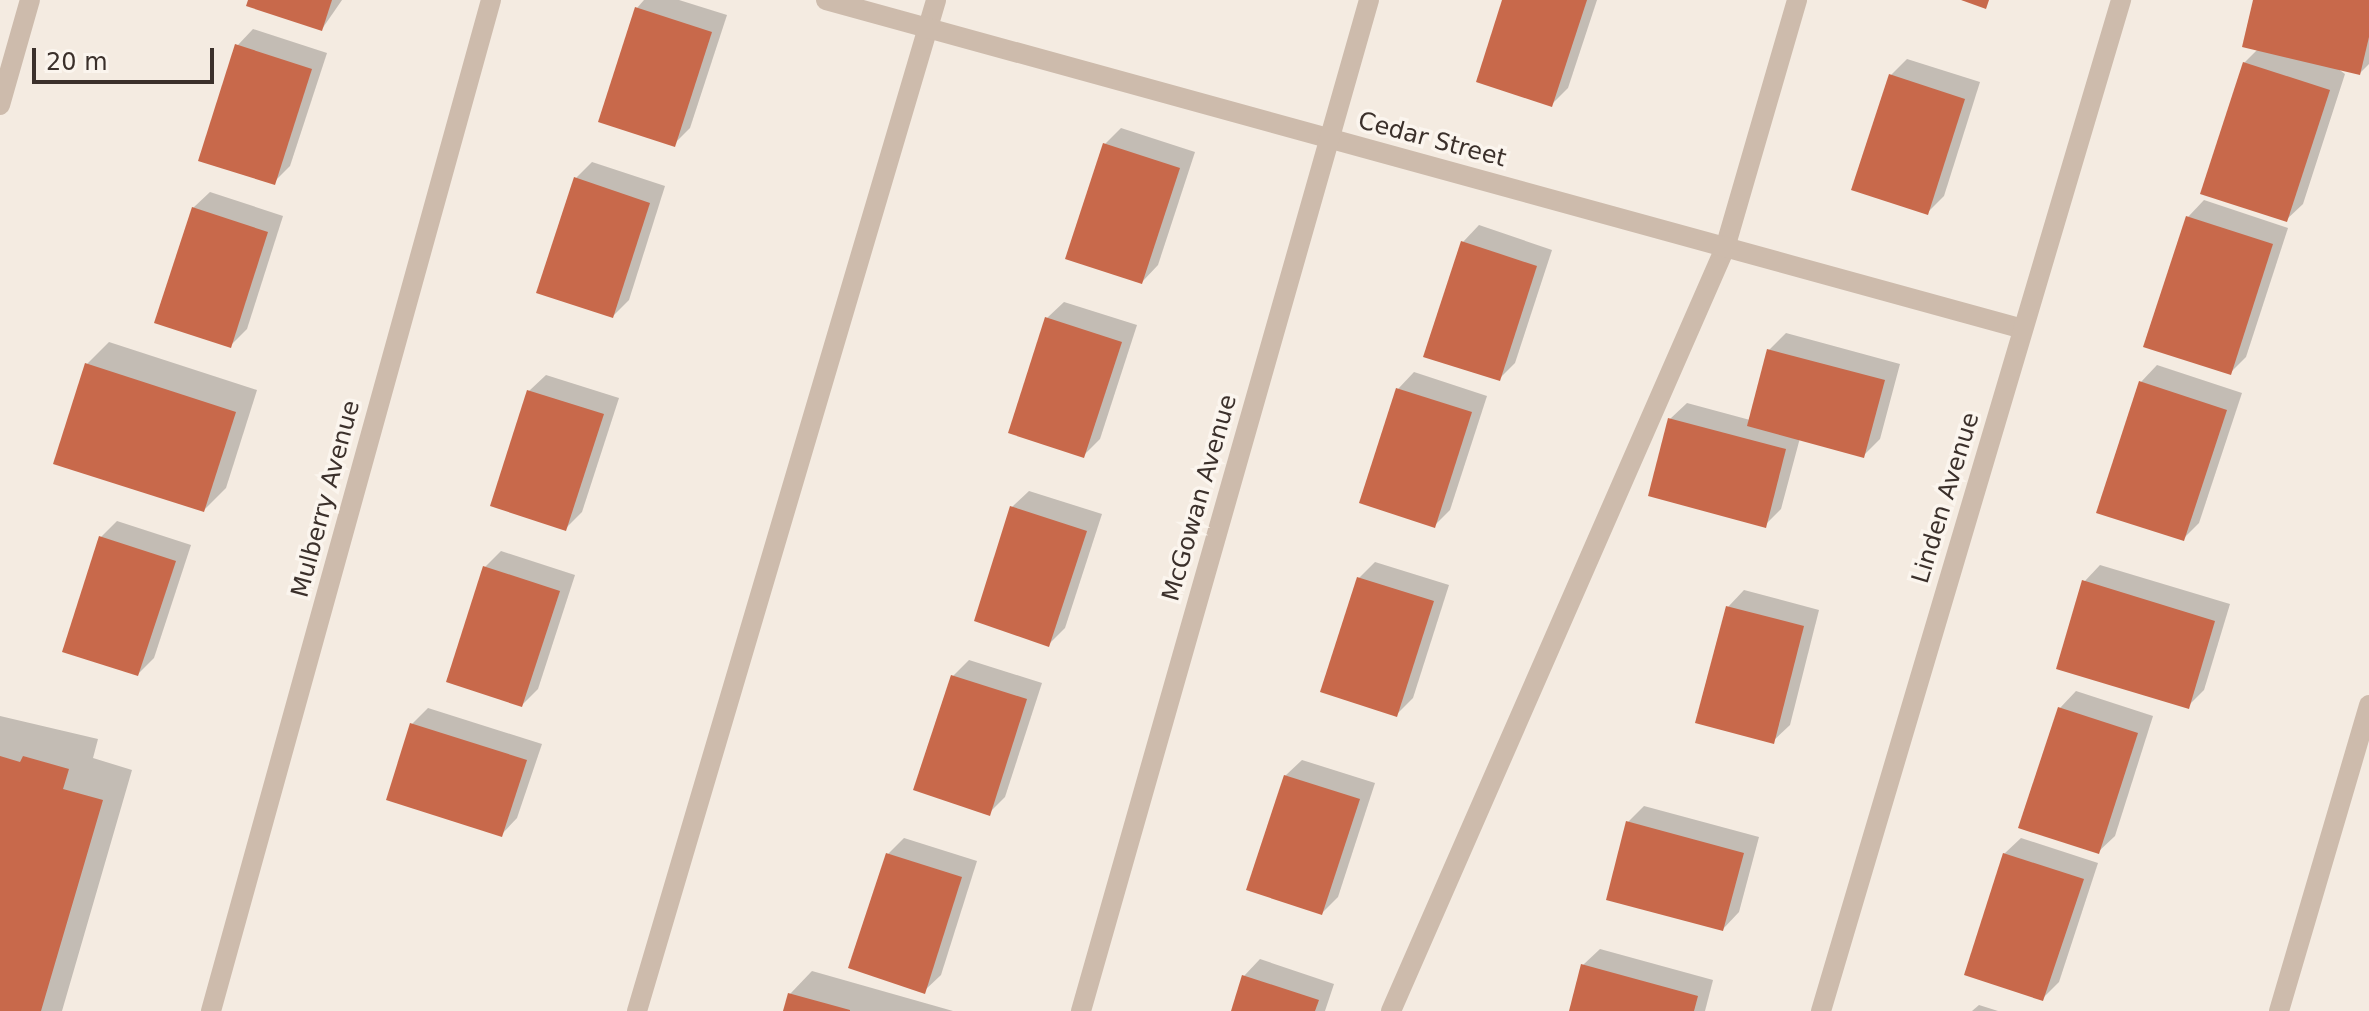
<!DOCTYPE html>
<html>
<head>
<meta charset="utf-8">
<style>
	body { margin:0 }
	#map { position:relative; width:2369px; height:1011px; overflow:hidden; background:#f4ebe1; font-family:"DejaVu Sans",sans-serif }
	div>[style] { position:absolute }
	.shadow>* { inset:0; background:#0003 }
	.building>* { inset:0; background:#c8694b }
	.service>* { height:20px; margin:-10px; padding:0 10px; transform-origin:10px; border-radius:10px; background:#cdbbac }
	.minor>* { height:20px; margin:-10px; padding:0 10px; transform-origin:10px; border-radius:10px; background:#cdbbac }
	span { translate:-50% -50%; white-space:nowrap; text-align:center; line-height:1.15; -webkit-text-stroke:7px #fbf5ee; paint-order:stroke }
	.street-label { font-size:24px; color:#3b302b }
	.scale { position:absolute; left:32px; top:48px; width:182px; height:36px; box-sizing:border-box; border:4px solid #3b302b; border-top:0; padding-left:10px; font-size:24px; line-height:28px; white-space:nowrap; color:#3b302b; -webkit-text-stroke:6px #fbf5ee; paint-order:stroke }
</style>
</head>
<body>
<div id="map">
	<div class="shadow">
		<i style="clip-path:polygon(250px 0,342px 0,322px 29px)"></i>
		<i style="clip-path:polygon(644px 0,679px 0,727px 15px,690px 128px,674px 144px,637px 8px)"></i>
		<i style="clip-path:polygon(1504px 0,1597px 0,1568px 88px,1551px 105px)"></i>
		<i style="clip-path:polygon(2255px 0,2369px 0,2369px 64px,2360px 73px,2337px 68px,2345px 74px,2303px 204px,2286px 220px,2244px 63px,2258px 49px)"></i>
		<i style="clip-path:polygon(253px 29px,327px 53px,290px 166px,274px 182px,237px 46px)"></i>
		<i style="clip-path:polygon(1907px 59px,1980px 82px,1944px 196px,1927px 213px,1891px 75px)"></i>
		<i style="clip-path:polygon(1121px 128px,1195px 152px,1158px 265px,1142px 282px,1105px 144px)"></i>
		<i style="clip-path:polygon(592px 162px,665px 186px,629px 300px,613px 316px,576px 178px)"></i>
		<i style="clip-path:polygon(210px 192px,283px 216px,247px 329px,230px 346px,193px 208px)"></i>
		<i style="clip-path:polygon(2204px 200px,2288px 228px,2246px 357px,2230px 373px,2188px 217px)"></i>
		<i style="clip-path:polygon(1479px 225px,1552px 250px,1515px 363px,1499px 379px,1463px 242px)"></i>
		<i style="clip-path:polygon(1064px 302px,1137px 325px,1100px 439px,1084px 455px,1047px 318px)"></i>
		<i style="clip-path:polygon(1786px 333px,1900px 364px,1880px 439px,1864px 455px,1800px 438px,1781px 509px,1765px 525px,1670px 419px,1687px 403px,1750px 420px,1769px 350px)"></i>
		<i style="clip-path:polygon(109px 342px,257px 390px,226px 488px,204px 510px,87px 364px)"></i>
		<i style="clip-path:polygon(2157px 365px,2242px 393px,2199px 523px,2183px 539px,2141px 382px)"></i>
		<i style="clip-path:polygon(1414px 372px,1487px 396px,1450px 510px,1434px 526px,1398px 389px)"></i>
		<i style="clip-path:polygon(546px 375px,619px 398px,582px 512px,566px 528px,529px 391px)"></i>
		<i style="clip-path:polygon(1029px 491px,1102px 514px,1065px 628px,1049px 644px,1012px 507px)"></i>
		<i style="clip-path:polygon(117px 521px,191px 545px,154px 658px,138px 674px,101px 537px)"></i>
		<i style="clip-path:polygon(501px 551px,575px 575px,538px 689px,522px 705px,485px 567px)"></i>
		<i style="clip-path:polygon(1375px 562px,1449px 585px,1413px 698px,1396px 715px,1359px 578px)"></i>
		<i style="clip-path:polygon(2100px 565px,2230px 604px,2204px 690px,2188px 706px,2084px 582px)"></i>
		<i style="clip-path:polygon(1744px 590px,1819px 610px,1790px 725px,1773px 741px,1728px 607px)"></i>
		<i style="clip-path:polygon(969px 660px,1042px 683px,1005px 797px,989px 813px,953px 676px)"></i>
		<i style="clip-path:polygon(2076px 691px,2153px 716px,2115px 836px,2098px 852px,2021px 827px,2060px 708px)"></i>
		<i style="clip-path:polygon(428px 708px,542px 744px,517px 818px,501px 835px,412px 724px)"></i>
		<i style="clip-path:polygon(0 716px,98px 739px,93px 758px,132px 770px,62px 1011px,0 1011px)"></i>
		<i style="clip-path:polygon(1302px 760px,1375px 783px,1338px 897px,1322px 913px,1285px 776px)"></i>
		<i style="clip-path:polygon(1644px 806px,1759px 837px,1739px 912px,1723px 929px,1628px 822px)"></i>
		<i style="clip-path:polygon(904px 838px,977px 861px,941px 975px,924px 991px,888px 854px)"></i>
		<i style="clip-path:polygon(2021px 838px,2098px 863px,2059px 982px,2043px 998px,2004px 854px)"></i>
		<i style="clip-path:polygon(1600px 949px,1713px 980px,1705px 1011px,1571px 1011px,1583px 965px)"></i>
		<i style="clip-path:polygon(1260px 959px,1334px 984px,1325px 1011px,1233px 1011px,1244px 976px)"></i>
		<i style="clip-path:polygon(812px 971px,953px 1011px,785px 1011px,790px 994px)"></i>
		<i style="clip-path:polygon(1979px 1005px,1998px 1011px,1972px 1011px)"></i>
	</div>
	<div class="building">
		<i style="clip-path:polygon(248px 0,332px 0,322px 31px,246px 6px)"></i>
		<i style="clip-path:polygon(1502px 0,1587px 0,1552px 107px,1476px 82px)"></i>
		<i style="clip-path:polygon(1961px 0,1989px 0,1986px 9px)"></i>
		<i style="clip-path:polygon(2253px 0,2369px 0,2369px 37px,2360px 75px,2242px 47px)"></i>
		<i style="clip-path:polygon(635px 7px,712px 32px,675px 147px,598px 122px)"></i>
		<i style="clip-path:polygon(235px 44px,312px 69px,275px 185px,198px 161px)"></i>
		<i style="clip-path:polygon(2243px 62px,2330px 90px,2287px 222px,2200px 194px)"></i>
		<i style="clip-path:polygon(1889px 74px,1965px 99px,1928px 215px,1851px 190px)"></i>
		<i style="clip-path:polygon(1103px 143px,1180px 168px,1142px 284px,1065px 259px)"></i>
		<i style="clip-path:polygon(574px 177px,650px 203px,613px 318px,536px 293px)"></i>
		<i style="clip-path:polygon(192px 207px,268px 232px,231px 348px,154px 323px)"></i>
		<i style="clip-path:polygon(2186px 216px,2273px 244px,2231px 375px,2143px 347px)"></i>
		<i style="clip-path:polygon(1461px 241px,1537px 266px,1500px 381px,1423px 357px)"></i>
		<i style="clip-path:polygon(1045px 317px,1122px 342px,1084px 458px,1008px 433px)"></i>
		<i style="clip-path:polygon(1767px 349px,1885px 380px,1864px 458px,1747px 426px)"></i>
		<i style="clip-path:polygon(85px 363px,236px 412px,204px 512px,53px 464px)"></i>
		<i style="clip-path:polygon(2139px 381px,2227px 410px,2184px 541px,2096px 513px)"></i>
		<i style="clip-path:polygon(1396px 388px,1472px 412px,1435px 528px,1359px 503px)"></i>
		<i style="clip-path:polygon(527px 390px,604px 414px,566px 531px,490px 506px)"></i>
		<i style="clip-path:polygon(1668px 418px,1786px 449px,1766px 528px,1648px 496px)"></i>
		<i style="clip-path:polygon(1010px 506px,1087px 531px,1049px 647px,974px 621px)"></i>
		<i style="clip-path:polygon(99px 536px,176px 561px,138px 676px,62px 652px)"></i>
		<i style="clip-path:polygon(483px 566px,560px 591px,522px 707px,446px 682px)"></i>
		<i style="clip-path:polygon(1357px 577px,1434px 601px,1397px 717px,1320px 692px)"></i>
		<i style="clip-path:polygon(2082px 580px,2215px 621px,2189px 709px,2056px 669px)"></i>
		<i style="clip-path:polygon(1726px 606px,1804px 626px,1774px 744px,1695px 723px)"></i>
		<i style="clip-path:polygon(951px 675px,1027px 699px,990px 816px,913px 790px)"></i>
		<i style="clip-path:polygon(2058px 707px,2138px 733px,2099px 854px,2018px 828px)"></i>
		<i style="clip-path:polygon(410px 723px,527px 760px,502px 837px,386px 800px)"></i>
		<i style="clip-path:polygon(0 756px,20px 762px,23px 756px,69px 769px,63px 789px,103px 800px,41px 1011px,0 1011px)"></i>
		<i style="clip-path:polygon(1284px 775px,1360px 799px,1322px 915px,1246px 890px)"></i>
		<i style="clip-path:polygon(1626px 821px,1744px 853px,1723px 931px,1606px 900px)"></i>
		<i style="clip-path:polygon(886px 853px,962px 877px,925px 994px,848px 968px)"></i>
		<i style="clip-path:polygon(2003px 853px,2084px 879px,2043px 1001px,1964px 975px)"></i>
		<i style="clip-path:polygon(1581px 964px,1698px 996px,1694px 1011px,1569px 1011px)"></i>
		<i style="clip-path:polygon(1242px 975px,1319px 1000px,1315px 1011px,1231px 1011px)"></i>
		<i style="clip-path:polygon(788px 993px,850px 1010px,850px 1011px,783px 1011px)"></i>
	</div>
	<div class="service">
		<i style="left:0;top:105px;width:109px;rotate:-74.1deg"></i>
		<i style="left:637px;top:1011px;width:1054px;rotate:-73.52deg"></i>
		<i style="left:1391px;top:1011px;width:833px;rotate:-66.36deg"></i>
		<i style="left:1725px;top:248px;width:258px;rotate:-73.8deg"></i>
		<i style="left:2279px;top:1011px;width:319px;rotate:-73.6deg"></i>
	</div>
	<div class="minor">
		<i style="left:826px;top:0;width:1241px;rotate:15.37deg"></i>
		<i style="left:211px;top:1011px;width:1049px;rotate:-74.52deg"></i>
		<i style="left:1081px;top:1011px;width:1051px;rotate:-74.1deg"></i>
		<i style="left:1821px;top:1011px;width:1055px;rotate:-73.47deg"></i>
	</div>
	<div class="street-label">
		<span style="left:1432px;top:140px;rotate:15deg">Cedar Street</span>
		<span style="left:1200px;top:498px;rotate:-74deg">McGowan Avenue</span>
		<span style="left:1946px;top:498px;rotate:-73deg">Linden Avenue</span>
		<span style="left:326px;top:499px;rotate:-75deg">Mulberry Avenue</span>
	</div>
	<div class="scale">20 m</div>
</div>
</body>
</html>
